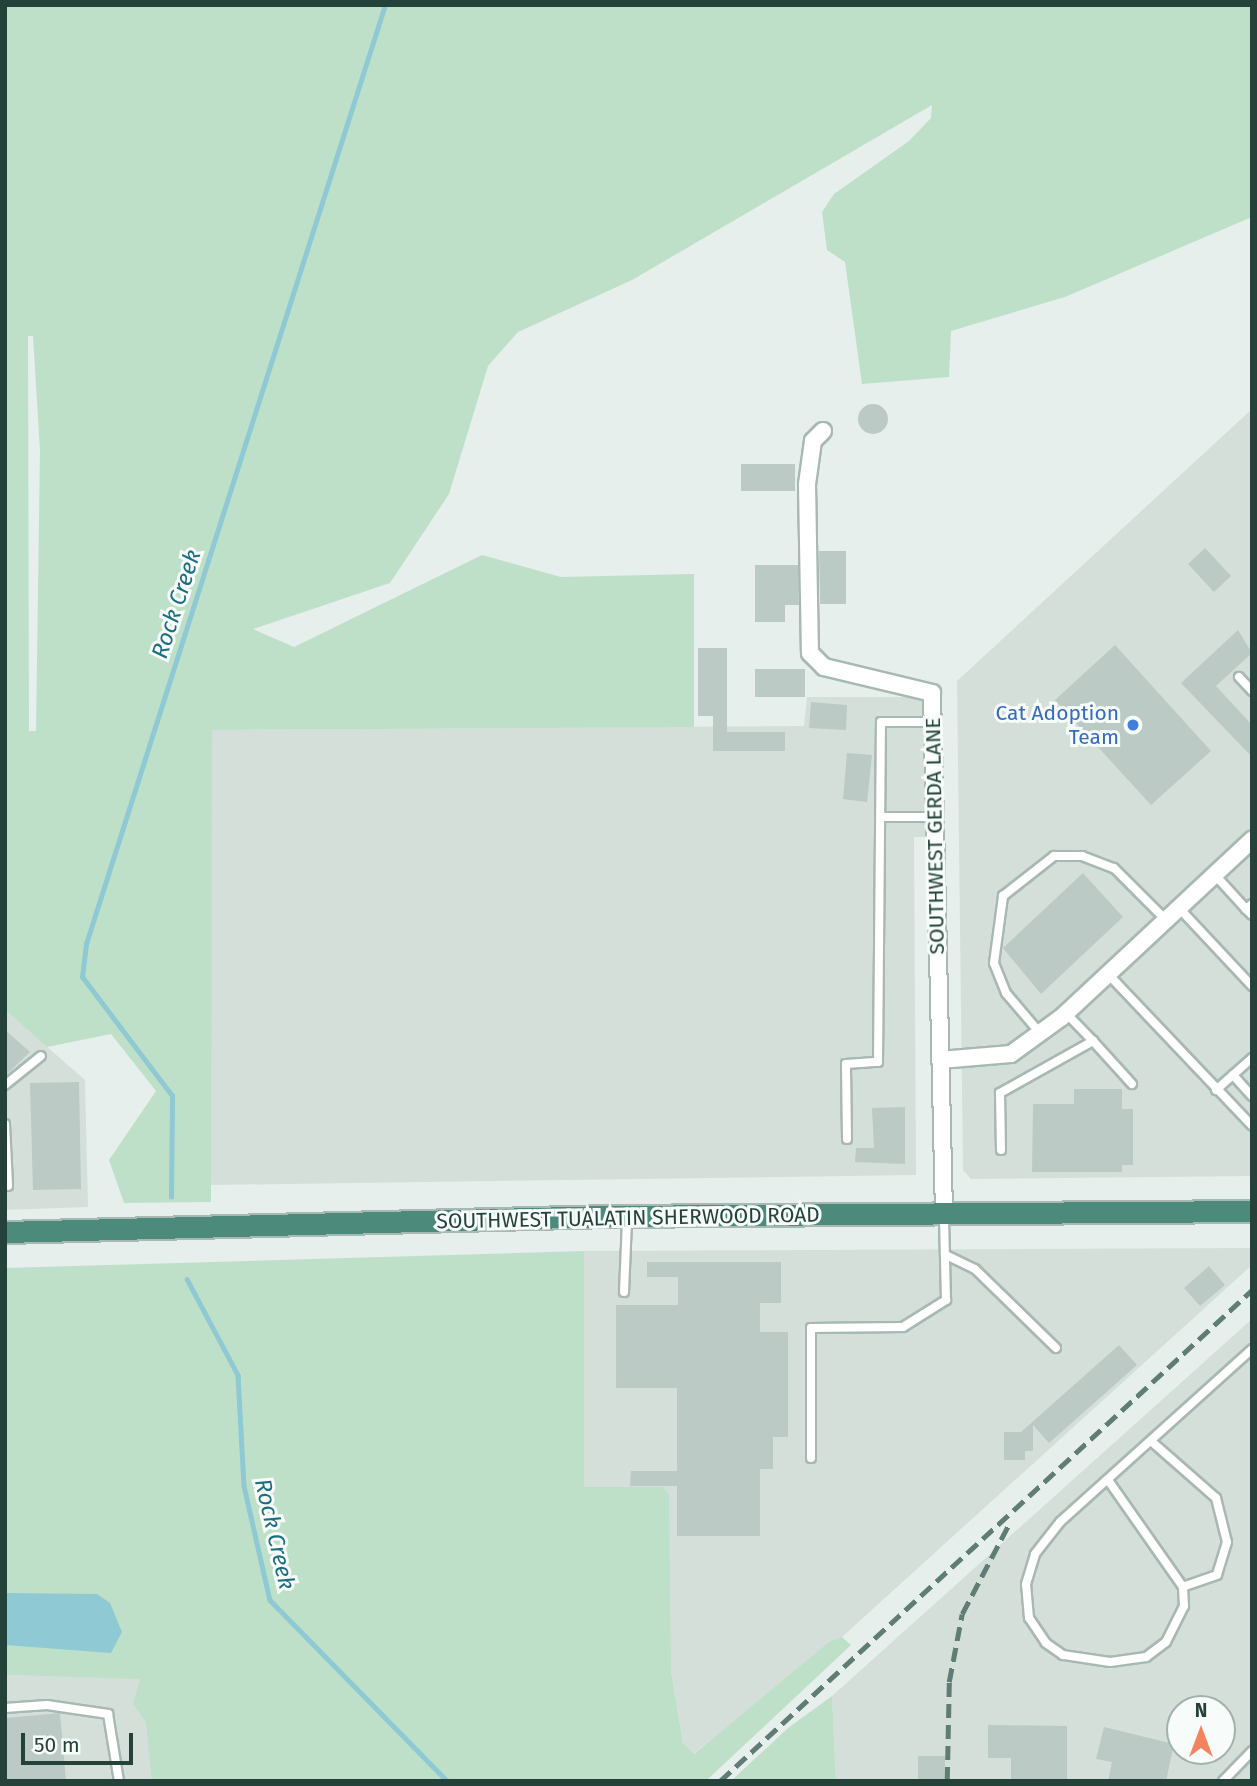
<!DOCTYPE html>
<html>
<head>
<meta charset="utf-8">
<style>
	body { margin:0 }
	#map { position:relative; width:1257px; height:1786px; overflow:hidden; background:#e6efeb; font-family:"Fira Sans",sans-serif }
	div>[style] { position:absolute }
	.built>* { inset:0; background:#d4dfda }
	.green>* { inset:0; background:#bfe0c8 }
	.water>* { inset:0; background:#8ec9d4 }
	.stream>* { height:4.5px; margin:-2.25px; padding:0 2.25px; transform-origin:2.25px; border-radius:2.25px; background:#8ec9d4 }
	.building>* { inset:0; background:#bbcac4 }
	.round { border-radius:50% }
	.roads { filter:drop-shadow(2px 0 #a8b8b2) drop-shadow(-2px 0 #a8b8b2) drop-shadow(0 2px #a8b8b2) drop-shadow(0 -2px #a8b8b2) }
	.service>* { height:8px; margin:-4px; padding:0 4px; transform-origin:4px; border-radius:4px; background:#fff }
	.minor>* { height:16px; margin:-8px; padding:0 8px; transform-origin:8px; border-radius:8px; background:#fff }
	.trunk>* { height:21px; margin:-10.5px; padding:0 10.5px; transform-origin:10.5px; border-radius:10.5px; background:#4c8a7c }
	.rail>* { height:4.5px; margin-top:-2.25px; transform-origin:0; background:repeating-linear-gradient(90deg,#5f7d75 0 14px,transparent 0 21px) }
	.dots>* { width:19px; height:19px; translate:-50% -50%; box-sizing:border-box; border:4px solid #f7fbf9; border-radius:50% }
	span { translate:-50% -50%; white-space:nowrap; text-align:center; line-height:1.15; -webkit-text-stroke:6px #f7fbf9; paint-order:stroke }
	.shop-label { font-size:21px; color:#366cbe }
	.right { translate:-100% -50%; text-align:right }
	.street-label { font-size:21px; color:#24423a }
	.water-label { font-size:23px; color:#1c6f80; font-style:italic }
	.frame { position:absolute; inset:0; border:7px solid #24423a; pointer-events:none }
	.north { position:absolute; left:1166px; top:1695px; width:70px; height:70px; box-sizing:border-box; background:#f7fbf9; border:2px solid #a3b1ad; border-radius:50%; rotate:0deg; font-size:19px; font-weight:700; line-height:28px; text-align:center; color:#24423a }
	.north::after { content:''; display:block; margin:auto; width:24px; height:32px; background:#f4845f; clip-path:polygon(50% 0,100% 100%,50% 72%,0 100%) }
	.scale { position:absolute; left:21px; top:1733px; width:112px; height:32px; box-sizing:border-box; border:4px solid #24423a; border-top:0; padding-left:9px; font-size:21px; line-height:24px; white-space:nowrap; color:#24423a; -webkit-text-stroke:5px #f7fbf9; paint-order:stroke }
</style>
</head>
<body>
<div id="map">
	<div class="built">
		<i style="clip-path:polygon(1252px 409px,1252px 1176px,971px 1179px,963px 1170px,957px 681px)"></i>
		<i style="clip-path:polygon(807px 697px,940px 697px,941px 837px,914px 837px,916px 1175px,211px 1185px,211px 730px,804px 726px)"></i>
		<i style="clip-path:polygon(5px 1010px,85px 1080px,88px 1207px,5px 1210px)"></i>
		<i style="clip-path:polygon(1252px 1248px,1252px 1265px,842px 1637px,693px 1754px,683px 1743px,671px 1671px,662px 1487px,584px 1488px,584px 1251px)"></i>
		<i style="clip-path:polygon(evenodd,1252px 1319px,1252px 1781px,836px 1781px,832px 1696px,1252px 1319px,1180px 1709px,1222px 1709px,1222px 1751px,1180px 1751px,1180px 1709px)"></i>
		<i style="clip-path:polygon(5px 1675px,166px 1679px,169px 1781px,5px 1781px)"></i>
	</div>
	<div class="green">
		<i style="clip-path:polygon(evenodd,5px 5px,1252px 5px,1252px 217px,1065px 297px,951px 331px,949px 377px,862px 384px,845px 262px,827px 250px,822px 212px,834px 194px,909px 141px,931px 118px,932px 105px,632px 280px,518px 332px,488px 366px,449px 494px,390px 583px,253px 629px,294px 647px,482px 555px,561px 577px,694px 574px,694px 727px,212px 730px,211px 1202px,124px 1203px,109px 1160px,156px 1091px,111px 1034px,47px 1047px,5px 1010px,5px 5px,28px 336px,33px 336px,40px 450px,36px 731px,29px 731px,28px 336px)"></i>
		<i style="clip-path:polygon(584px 1251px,584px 1487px,662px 1487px,669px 1494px,671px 1671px,683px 1743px,694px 1754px,829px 1642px,842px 1637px,851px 1645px,706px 1781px,152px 1781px,146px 1722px,133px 1704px,140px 1679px,5px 1675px,5px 1268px)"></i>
		<i style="clip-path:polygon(832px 1696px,836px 1781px,731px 1781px,788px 1728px)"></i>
	</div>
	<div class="water">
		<i style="clip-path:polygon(5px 1593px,97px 1594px,110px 1603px,122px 1632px,111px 1653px,5px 1645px)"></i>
	</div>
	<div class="stream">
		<i style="left:171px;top:1197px;width:101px;rotate:-89.4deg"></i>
		<i style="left:172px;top:1096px;width:149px;rotate:-127.1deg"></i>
		<i style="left:82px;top:977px;width:33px;rotate:-83deg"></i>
		<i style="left:86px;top:944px;width:985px;rotate:-72.34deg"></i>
		<i style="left:187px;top:1279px;width:109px;rotate:62deg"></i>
		<i style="left:238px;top:1375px;width:111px;rotate:86.9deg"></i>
		<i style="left:244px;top:1486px;width:117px;rotate:77.2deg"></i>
		<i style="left:270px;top:1600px;width:253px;rotate:45.6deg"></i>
	</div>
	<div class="building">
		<i class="round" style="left:858px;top:404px;width:30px;height:30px"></i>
		<i style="clip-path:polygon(741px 464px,795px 464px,795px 491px,741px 491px)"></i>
		<i style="clip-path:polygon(1205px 548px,1231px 576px,1214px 592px,1188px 564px)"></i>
		<i style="clip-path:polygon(819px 551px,846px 551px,846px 604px,820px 604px)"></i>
		<i style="clip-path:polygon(755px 565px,798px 565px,799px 605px,785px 605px,785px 622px,755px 622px)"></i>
		<i style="clip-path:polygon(1238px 630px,1252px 653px,1216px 686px,1252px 725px,1252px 757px,1181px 683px)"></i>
		<i style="clip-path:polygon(1115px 645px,1211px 751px,1151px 805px,1055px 700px)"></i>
		<i style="clip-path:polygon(698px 648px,727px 648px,727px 732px,785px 732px,785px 751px,713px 751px,713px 716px,698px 716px)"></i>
		<i style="clip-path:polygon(755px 669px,805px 669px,805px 697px,755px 697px)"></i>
		<i style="clip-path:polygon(811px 702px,847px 705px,846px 730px,809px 728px)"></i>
		<i style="clip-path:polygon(847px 753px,872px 755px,867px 802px,843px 799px)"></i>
		<i style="clip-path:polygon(1083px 873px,1123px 917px,1041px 994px,1003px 948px)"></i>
		<i style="clip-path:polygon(5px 1030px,30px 1052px,5px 1076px)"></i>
		<i style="clip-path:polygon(79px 1082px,81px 1189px,33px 1190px,30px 1083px)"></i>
		<i style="clip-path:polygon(1074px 1089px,1122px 1089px,1122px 1109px,1133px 1109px,1133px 1165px,1122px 1165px,1122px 1172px,1032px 1172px,1033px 1104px,1074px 1104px)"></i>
		<i style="clip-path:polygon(905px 1107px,905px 1164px,855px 1162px,856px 1148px,874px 1148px,872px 1108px)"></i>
		<i style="clip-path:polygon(647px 1262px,781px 1262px,781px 1303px,760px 1303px,760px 1332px,788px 1332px,788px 1437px,773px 1437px,773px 1469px,760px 1469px,760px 1536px,677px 1536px,677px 1486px,630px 1486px,631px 1471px,677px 1471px,677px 1388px,616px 1388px,616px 1305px,678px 1305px,678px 1277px,647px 1277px)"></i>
		<i style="clip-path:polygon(1209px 1266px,1225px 1285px,1200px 1306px,1184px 1288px)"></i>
		<i style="clip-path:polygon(1119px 1345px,1137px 1365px,1049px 1443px,1033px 1425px,1033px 1451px,1025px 1451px,1025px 1460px,1004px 1460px,1004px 1432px,1021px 1432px)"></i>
		<i style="clip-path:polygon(60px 1713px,66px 1781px,5px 1781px,5px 1718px)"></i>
		<i style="clip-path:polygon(988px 1725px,1067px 1726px,1067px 1781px,1011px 1781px,1011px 1758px,988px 1758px)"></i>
		<i style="clip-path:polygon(1104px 1727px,1174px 1744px,1166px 1781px,1108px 1781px,1112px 1762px,1096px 1759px)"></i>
		<i style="clip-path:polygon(918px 1756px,945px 1756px,945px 1781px,918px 1781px)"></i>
	</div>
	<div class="roads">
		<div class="service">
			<i style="left:1239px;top:677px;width:19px;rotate:47deg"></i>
			<i style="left:881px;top:817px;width:54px"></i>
			<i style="left:1215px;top:875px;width:46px;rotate:47.6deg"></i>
			<i style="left:1252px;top:904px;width:8px;rotate:140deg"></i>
			<i style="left:1246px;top:909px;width:8px;rotate:45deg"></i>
			<i style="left:1179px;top:908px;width:107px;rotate:46.9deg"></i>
			<i style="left:1108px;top:974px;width:209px;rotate:46.5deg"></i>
			<i style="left:1040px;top:1033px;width:52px;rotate:-130.4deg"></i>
			<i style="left:1006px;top:993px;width:32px;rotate:-112deg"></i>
			<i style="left:994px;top:963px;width:68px;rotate:-82.3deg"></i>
			<i style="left:1003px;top:896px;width:65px;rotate:-38.1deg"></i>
			<i style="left:1054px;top:856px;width:28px"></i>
			<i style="left:1082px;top:856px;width:34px;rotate:21deg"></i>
			<i style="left:1114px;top:868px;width:74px;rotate:45deg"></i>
			<i style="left:1093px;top:1041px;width:58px;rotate:47.8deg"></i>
			<i style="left:1233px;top:1075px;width:28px;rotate:48deg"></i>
			<i style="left:5px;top:1085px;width:46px;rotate:-38.9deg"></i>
			<i style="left:1216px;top:1090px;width:48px;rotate:-41.6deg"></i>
			<i style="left:5px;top:1124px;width:62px;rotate:87.2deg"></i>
			<i style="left:847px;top:1139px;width:75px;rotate:-90.8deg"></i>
			<i style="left:846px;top:1064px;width:32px;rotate:-4deg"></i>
			<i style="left:878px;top:1062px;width:340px;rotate:-89.5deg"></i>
			<i style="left:881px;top:722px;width:52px"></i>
			<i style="left:1001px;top:1150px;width:57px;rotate:-91deg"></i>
			<i style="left:1000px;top:1093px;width:107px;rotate:-29.2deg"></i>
			<i style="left:1093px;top:1041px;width:39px;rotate:-134deg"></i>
			<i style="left:946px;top:1255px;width:32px;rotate:26deg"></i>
			<i style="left:975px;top:1269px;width:113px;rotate:44.3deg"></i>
			<i style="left:624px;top:1292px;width:73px;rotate:-87.6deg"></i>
			<i style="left:1151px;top:1441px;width:86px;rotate:41.2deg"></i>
			<i style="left:1216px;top:1498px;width:45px;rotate:76deg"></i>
			<i style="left:1227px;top:1542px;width:34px;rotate:107deg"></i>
			<i style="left:1217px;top:1575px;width:36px;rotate:161deg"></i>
			<i style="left:811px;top:1458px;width:130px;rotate:-90deg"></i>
			<i style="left:811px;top:1328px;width:92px;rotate:-0.6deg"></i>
			<i style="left:903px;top:1327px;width:51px;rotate:-32.1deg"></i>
			<i style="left:946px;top:1300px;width:84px;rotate:-91.4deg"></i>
			<i style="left:1108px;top:1480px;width:131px;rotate:55deg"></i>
			<i style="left:1183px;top:1587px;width:19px;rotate:87deg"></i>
			<i style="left:1184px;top:1606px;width:40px;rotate:116.6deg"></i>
			<i style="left:1166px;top:1642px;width:25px;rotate:143deg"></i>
			<i style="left:1146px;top:1657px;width:36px;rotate:172deg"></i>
			<i style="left:1110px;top:1662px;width:48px;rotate:-171.5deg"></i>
			<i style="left:1063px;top:1655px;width:21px;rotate:-145deg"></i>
			<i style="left:1046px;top:1643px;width:30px;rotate:-124deg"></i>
			<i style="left:1029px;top:1618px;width:34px;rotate:-95deg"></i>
			<i style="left:1026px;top:1584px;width:31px;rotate:-73deg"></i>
			<i style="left:1035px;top:1554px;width:41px;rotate:-52deg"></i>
			<i style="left:1060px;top:1522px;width:258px;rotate:-42deg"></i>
			<i style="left:5px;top:1708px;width:42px;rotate:-4.1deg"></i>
			<i style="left:47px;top:1705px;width:62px;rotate:8.4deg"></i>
			<i style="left:108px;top:1714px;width:68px;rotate:80.7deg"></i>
			<i style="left:1223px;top:1781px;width:42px;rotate:-46deg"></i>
		</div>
		<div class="minor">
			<i style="left:823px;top:431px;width:14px;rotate:135deg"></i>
			<i style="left:813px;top:441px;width:43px;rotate:97.9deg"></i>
			<i style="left:807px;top:484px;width:169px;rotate:89deg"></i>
			<i style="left:810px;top:653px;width:20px;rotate:45deg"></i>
			<i style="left:824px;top:667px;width:111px;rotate:13.5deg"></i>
			<i style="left:932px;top:693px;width:520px;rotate:88.68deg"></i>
			<i style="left:940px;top:1060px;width:71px;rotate:-4.8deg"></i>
			<i style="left:1011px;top:1054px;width:63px;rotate:-36deg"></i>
			<i style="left:1062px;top:1017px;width:260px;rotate:-43deg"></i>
		</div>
		<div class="trunk">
			<i style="left:5px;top:1232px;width:603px;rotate:-1.52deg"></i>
			<i style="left:608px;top:1216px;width:644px;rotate:-0.44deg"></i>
		</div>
	</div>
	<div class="rail">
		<i style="left:720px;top:1781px;width:724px;rotate:-42.7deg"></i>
		<i style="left:947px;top:1781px;width:99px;rotate:-88.8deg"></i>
		<i style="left:949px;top:1682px;width:69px;rotate:-79.2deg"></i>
		<i style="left:962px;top:1614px;width:104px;rotate:-62.4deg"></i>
	</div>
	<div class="dots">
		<i style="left:1133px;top:725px;background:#3f7fe0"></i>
	</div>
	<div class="shop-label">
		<span class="right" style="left:1119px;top:725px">Cat Adoption<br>Team</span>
	</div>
	<div class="street-label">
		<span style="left:935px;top:836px;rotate:-91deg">SOUTHWEST GERDA LANE</span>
		<span style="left:628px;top:1218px;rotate:-1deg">SOUTHWEST TUALATIN SHERWOOD ROAD</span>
	</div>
	<div class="water-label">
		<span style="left:176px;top:604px;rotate:-72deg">Rock Creek</span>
		<span style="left:275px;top:1534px;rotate:77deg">Rock Creek</span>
	</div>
	<div class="frame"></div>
	<div class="north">N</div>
	<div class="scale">50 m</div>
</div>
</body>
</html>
